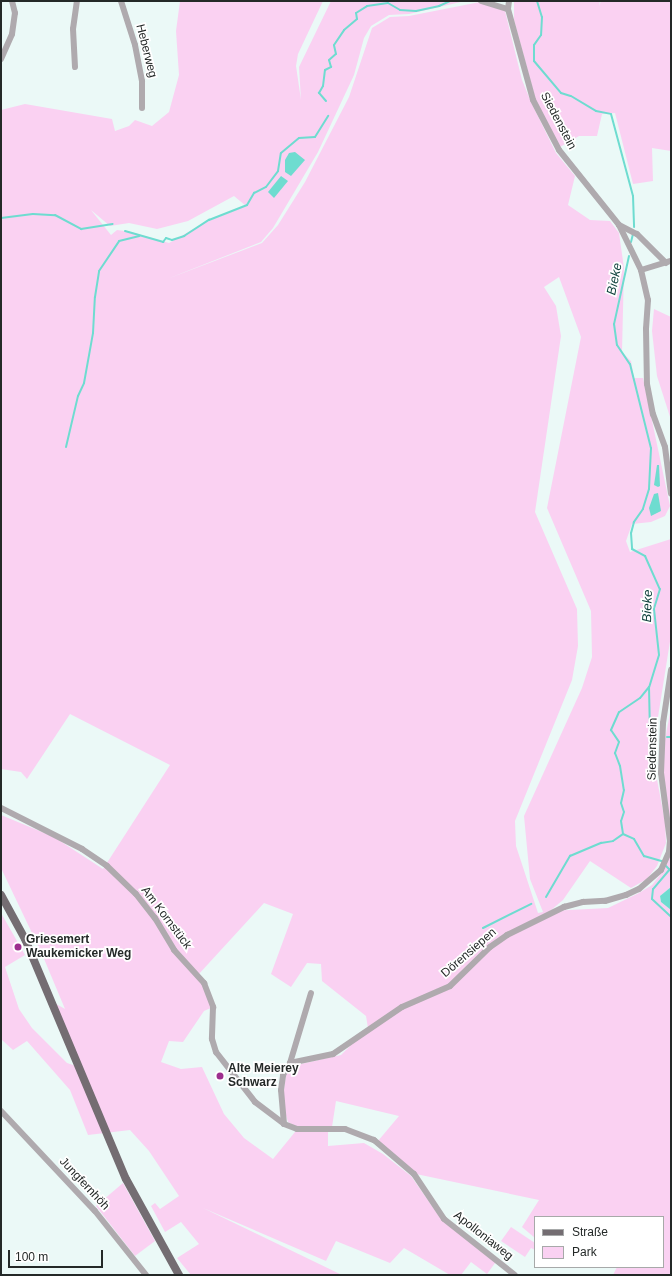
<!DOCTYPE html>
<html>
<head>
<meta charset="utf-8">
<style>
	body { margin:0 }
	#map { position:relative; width:672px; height:1276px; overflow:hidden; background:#ebf9f7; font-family:Helvetica,sans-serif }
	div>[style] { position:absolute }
	.green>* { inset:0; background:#fad1f2 }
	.water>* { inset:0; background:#6edcd0 }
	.stream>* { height:2px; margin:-1px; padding:0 1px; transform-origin:1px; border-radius:1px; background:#6edcd0 }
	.minor>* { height:6px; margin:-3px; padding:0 3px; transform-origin:3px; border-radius:3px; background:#afaaae }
	.major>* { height:8px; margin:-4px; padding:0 4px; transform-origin:4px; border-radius:4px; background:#746d72 }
	.dots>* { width:11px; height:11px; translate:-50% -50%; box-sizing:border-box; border:2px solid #fff; border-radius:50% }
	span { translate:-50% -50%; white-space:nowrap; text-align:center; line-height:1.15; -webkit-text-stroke:3.5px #fff; paint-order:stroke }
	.street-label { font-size:12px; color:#242928 }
	.poi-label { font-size:12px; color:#242928; font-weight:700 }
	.left { translate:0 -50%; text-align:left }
	.water-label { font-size:13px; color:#0f423d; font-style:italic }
	.frame { position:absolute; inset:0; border:2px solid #242928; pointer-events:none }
	.legend { position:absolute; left:534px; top:1216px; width:130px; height:52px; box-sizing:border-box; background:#fff; border:1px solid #a7a9a9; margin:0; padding:5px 7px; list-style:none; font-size:12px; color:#242928 }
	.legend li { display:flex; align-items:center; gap:8px; height:20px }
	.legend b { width:20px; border:1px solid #a7a9a9 }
	.scale { position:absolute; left:8px; top:1250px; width:95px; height:18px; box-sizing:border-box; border:2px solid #242928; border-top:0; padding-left:5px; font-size:12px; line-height:14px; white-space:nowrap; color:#242928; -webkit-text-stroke:3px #fff; paint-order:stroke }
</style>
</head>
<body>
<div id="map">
	<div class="green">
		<i style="clip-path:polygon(evenodd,180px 1px,323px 1px,298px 54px,296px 66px,301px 100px,299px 67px,331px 1px,465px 1px,409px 14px,389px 15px,371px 26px,364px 38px,354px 75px,318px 152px,273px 228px,261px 242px,167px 279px,262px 243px,278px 225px,305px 182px,349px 97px,372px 28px,390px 17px,409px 16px,480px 2px,505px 11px,522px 80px,531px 102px,556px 153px,575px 176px,568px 205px,590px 220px,610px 221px,619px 233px,624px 268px,622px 352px,631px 361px,634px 378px,643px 378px,670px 506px,665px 516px,651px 522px,632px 524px,626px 541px,630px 552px,671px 539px,671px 635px,655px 736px,656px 774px,665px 822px,666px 843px,657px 866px,647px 879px,631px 888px,590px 861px,563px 900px,550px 911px,608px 908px,639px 893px,652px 885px,663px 871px,671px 849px,671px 887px,660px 896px,661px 902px,671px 910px,671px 1275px,613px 1275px,617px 1267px,663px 1267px,663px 1217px,535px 1217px,535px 1238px,522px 1227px,539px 1200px,416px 1174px,378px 1141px,399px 1116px,336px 1101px,332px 1127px,297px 1127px,288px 1122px,282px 1103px,286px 1075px,292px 1066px,341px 1055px,368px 1028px,366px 1016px,322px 981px,321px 964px,307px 963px,291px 987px,271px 974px,293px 914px,264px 903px,198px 975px,213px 1007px,204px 1011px,183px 1042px,169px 1041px,161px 1062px,181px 1069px,202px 1067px,224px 1114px,244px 1138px,273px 1159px,295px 1132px,328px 1132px,328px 1146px,364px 1143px,383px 1154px,411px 1176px,441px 1219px,498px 1259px,487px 1274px,471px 1262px,461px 1275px,450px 1275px,404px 1248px,390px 1263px,336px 1241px,326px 1261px,203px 1208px,342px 1275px,191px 1275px,177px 1258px,199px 1244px,181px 1222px,165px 1232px,151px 1206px,155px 1203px,160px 1209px,179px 1196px,149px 1151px,130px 1130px,88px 1135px,70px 1090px,27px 1041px,13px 1050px,1px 1039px,1px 913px,25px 955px,5px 967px,19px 1009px,32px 1028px,67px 1063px,76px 1066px,51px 1001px,65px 1009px,42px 954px,1px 868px,1px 815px,54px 837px,103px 869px,170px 765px,70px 714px,27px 779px,21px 772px,1px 769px,1px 110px,25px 104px,112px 119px,115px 131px,129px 126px,135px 120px,152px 126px,169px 112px,179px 75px,176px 31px,180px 1px,234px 196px,246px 206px,206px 222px,169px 243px,131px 232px,117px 230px,111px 235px,91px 210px,110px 226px,129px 223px,157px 229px,188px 221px,234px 196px,180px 1px,559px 277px,581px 337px,547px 508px,591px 611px,592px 657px,582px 688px,524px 816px,530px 879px,543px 912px,538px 913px,516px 846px,515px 821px,572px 680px,578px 646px,577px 609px,535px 512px,561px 336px,556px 306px,544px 287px,559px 277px)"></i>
		<i style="clip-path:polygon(514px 1px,600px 1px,599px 6px,601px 1px,671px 1px,671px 151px,652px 148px,653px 181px,633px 184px,615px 113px,602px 114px,597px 136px,579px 136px,560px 147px,536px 101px,514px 20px)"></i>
		<i style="clip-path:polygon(654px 309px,671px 317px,671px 420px,657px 376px,652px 331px)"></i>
		<i style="clip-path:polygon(671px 708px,671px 826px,662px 774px,665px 739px)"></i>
		<i style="clip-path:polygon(123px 1183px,155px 1241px,135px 1256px,96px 1206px)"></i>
		<i style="clip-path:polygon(511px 1227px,535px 1243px,535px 1250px,531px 1248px,525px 1257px,501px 1241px)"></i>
	</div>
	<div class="water">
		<i style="clip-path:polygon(295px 152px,305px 160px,291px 176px,285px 172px,285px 160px,289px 153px)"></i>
		<i style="clip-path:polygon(281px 176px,288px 181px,274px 198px,268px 192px)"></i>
		<i style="clip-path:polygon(657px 465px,659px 465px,660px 486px,658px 487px,654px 485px)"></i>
		<i style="clip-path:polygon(658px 493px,661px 511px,651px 516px,649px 508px,654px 494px)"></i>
		<i style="clip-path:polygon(671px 887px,671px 910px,661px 902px,660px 896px)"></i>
	</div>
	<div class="stream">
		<i style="left:537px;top:1px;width:17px;rotate:73deg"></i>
		<i style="left:542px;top:17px;width:18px;rotate:93deg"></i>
		<i style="left:541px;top:35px;width:12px;rotate:125deg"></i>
		<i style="left:534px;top:45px;width:16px;rotate:90deg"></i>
		<i style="left:534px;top:61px;width:42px;rotate:49.8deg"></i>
		<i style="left:561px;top:93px;width:10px;rotate:17deg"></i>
		<i style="left:571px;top:96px;width:29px;rotate:31deg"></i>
		<i style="left:596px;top:111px;width:15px;rotate:11deg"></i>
		<i style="left:611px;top:114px;width:85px;rotate:75deg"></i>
		<i style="left:633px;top:196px;width:31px;rotate:88deg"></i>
		<i style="left:326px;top:101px;width:11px;rotate:-131deg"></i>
		<i style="left:319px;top:93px;width:8px;rotate:-60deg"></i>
		<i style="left:323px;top:86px;width:16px;rotate:-83deg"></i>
		<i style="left:325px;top:70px;width:7px;rotate:-27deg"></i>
		<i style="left:331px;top:67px;width:7px;rotate:-106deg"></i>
		<i style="left:329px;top:60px;width:9px;rotate:-41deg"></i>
		<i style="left:336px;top:54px;width:9px;rotate:-103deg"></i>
		<i style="left:334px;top:45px;width:18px;rotate:-56deg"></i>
		<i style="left:344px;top:30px;width:17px;rotate:-40deg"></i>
		<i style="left:357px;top:19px;width:6px;rotate:-99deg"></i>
		<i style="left:356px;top:13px;width:13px;rotate:-32deg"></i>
		<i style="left:367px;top:6px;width:21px;rotate:-8deg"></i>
		<i style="left:388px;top:3px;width:14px;rotate:30deg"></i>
		<i style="left:400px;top:10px;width:16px;rotate:4deg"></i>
		<i style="left:416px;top:11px;width:24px;rotate:-12deg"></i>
		<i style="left:439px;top:6px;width:12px;rotate:-24deg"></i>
		<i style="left:1px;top:218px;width:32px;rotate:-7deg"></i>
		<i style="left:33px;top:214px;width:22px;rotate:3deg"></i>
		<i style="left:55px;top:215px;width:30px;rotate:28deg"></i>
		<i style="left:81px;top:229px;width:32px;rotate:-9deg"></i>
		<i style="left:125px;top:231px;width:40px;rotate:16deg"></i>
		<i style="left:163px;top:242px;width:5px;rotate:-53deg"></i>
		<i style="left:166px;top:238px;width:6px;rotate:18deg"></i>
		<i style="left:172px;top:240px;width:13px;rotate:-18deg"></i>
		<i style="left:184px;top:236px;width:30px;rotate:-33deg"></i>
		<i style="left:209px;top:220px;width:41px;rotate:-21.5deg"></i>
		<i style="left:247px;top:205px;width:14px;rotate:-60deg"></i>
		<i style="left:254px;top:193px;width:13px;rotate:-27deg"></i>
		<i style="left:266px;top:187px;width:20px;rotate:-53deg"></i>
		<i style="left:278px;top:171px;width:18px;rotate:-81deg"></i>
		<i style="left:281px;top:153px;width:23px;rotate:-40deg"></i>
		<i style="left:299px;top:138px;width:16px;rotate:-4deg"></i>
		<i style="left:315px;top:137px;width:25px;rotate:-58deg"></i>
		<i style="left:631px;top:242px;width:8px;rotate:-76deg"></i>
		<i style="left:629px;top:256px;width:70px;rotate:102.4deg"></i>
		<i style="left:614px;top:324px;width:21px;rotate:82deg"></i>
		<i style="left:617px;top:345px;width:23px;rotate:56deg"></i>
		<i style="left:630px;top:364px;width:87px;rotate:76deg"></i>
		<i style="left:651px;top:448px;width:41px;rotate:92.8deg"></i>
		<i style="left:649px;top:489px;width:21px;rotate:107deg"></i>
		<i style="left:643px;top:509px;width:16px;rotate:125deg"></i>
		<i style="left:634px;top:522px;width:11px;rotate:105deg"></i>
		<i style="left:631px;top:533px;width:16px;rotate:86deg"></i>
		<i style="left:632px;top:549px;width:15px;rotate:28deg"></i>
		<i style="left:645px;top:556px;width:36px;rotate:66deg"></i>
		<i style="left:660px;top:589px;width:21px;rotate:107deg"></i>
		<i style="left:654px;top:609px;width:46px;rotate:83.8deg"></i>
		<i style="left:659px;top:655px;width:34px;rotate:107deg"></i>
		<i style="left:649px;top:687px;width:14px;rotate:129deg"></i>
		<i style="left:640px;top:698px;width:25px;rotate:146deg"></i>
		<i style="left:619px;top:712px;width:20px;rotate:114deg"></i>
		<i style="left:611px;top:730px;width:14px;rotate:56deg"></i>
		<i style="left:619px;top:742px;width:12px;rotate:110deg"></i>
		<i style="left:615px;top:753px;width:14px;rotate:69deg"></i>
		<i style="left:620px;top:766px;width:24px;rotate:81deg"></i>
		<i style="left:624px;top:790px;width:13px;rotate:103deg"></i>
		<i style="left:621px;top:803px;width:9px;rotate:72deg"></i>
		<i style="left:624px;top:812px;width:9px;rotate:108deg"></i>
		<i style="left:621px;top:821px;width:13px;rotate:81deg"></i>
		<i style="left:623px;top:834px;width:12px;rotate:24deg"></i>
		<i style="left:634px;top:839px;width:20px;rotate:60deg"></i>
		<i style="left:644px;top:856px;width:19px;rotate:16deg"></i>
		<i style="left:66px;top:447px;width:52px;rotate:-76.8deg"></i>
		<i style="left:78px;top:396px;width:14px;rotate:-65deg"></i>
		<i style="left:84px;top:383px;width:51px;rotate:-79.8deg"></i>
		<i style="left:93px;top:333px;width:36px;rotate:-87deg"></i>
		<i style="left:95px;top:297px;width:26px;rotate:-81deg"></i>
		<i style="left:99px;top:271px;width:36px;rotate:-56deg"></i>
		<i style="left:119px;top:241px;width:21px;rotate:-14deg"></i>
		<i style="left:649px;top:687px;width:47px;rotate:88.8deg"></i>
		<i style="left:650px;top:734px;width:7px;rotate:34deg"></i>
		<i style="left:667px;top:737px;width:4px"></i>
		<i style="left:666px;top:866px;width:7px;rotate:45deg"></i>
		<i style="left:670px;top:869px;width:26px;rotate:130deg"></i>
		<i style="left:653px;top:889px;width:10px;rotate:96deg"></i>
		<i style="left:652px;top:899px;width:26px;rotate:43deg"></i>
		<i style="left:546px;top:897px;width:48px;rotate:-59.7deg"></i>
		<i style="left:570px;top:856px;width:34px;rotate:-23deg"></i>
		<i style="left:601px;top:843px;width:12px;rotate:-9deg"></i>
		<i style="left:613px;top:841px;width:12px;rotate:-35deg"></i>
		<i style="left:483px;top:928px;width:54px;rotate:-26.6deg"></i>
	</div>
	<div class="minor">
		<i style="left:121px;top:1px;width:46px;rotate:72.3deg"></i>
		<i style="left:135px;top:45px;width:37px;rotate:79deg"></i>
		<i style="left:142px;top:81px;width:27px;rotate:90deg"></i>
		<i style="left:481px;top:1px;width:28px;rotate:17deg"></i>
		<i style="left:509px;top:1px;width:8px;rotate:97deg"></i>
		<i style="left:508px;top:9px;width:94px;rotate:74.6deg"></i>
		<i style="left:533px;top:100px;width:56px;rotate:62.5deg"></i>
		<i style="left:559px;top:150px;width:96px;rotate:51.3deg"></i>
		<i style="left:619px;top:225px;width:50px;rotate:63.9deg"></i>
		<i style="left:641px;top:270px;width:31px;rotate:77deg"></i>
		<i style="left:648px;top:300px;width:29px;rotate:94deg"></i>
		<i style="left:646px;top:329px;width:55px;rotate:89deg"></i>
		<i style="left:647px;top:384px;width:31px;rotate:79deg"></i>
		<i style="left:653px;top:414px;width:35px;rotate:70deg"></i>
		<i style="left:665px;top:447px;width:47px;rotate:82.7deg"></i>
		<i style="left:1px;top:59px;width:27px;rotate:-66deg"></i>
		<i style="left:12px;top:34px;width:21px;rotate:-82deg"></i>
		<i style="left:15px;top:13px;width:12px;rotate:-104deg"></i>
		<i style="left:75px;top:67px;width:38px;rotate:-93deg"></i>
		<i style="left:73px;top:29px;width:28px;rotate:-82deg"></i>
		<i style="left:619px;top:225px;width:20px;rotate:27deg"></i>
		<i style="left:637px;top:234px;width:41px;rotate:45deg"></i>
		<i style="left:641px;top:270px;width:31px;rotate:-17deg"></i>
		<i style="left:1px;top:808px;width:91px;rotate:26.8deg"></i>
		<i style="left:82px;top:849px;width:30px;rotate:34deg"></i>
		<i style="left:107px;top:866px;width:40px;rotate:44deg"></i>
		<i style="left:136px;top:894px;width:31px;rotate:52deg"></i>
		<i style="left:155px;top:918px;width:37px;rotate:59deg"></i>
		<i style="left:174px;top:950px;width:45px;rotate:47.7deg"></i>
		<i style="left:204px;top:983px;width:26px;rotate:69deg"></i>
		<i style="left:213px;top:1007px;width:32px;rotate:92deg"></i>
		<i style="left:212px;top:1039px;width:14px;rotate:73deg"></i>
		<i style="left:216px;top:1052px;width:63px;rotate:52deg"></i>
		<i style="left:255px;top:1102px;width:36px;rotate:37deg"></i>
		<i style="left:284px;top:1124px;width:14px;rotate:21deg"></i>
		<i style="left:297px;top:1129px;width:48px"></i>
		<i style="left:345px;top:1129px;width:31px;rotate:21deg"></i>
		<i style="left:374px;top:1140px;width:52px;rotate:40.4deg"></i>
		<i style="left:414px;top:1174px;width:54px;rotate:56.3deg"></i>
		<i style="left:444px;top:1219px;width:90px;rotate:38.3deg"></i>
		<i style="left:290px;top:1063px;width:73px;rotate:-73.3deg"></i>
		<i style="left:1px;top:1111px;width:137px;rotate:46.8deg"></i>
		<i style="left:95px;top:1211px;width:82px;rotate:51.4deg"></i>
		<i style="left:284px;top:1124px;width:34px;rotate:-95deg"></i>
		<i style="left:281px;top:1090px;width:15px;rotate:-82deg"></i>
		<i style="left:283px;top:1075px;width:14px;rotate:-60deg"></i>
		<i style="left:290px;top:1063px;width:44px;rotate:-11.8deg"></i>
		<i style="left:333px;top:1054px;width:83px;rotate:-34.3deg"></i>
		<i style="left:402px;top:1007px;width:52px;rotate:-23.6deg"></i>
		<i style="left:450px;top:986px;width:56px;rotate:-44.3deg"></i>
		<i style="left:490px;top:947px;width:21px;rotate:-35deg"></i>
		<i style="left:507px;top:935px;width:64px;rotate:-26.2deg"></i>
		<i style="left:564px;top:907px;width:20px;rotate:-15deg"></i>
		<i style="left:583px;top:902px;width:22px;rotate:-3deg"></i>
		<i style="left:605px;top:901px;width:22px;rotate:-16deg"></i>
		<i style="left:626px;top:895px;width:14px;rotate:-25deg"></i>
		<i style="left:639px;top:889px;width:29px;rotate:-41deg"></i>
		<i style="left:661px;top:870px;width:20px;rotate:-66deg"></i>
		<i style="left:669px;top:852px;width:11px;rotate:-85deg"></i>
		<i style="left:670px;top:841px;width:69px;rotate:-97.5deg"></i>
		<i style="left:661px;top:773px;width:50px;rotate:-87.7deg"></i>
		<i style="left:663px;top:723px;width:54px;rotate:-81.4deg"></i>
	</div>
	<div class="major">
		<i style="left:1px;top:895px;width:50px;rotate:61.4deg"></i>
		<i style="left:25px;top:939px;width:260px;rotate:67.2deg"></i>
		<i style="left:126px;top:1179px;width:110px;rotate:61.1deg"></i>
	</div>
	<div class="dots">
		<i style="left:18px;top:947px;background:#9d2f8f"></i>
		<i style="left:220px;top:1076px;background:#9d2f8f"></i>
	</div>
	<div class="street-label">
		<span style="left:146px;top:51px;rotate:76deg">Heberweg</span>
		<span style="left:558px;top:121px;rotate:62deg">Siedenstein</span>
		<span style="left:653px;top:749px;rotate:-89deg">Siedenstein</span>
		<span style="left:166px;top:918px;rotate:53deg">Am Kornstück</span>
		<span style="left:469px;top:953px;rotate:-41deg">Dörensiepen</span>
		<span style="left:84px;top:1184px;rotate:47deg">Jungfernhöh</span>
		<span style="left:483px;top:1236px;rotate:38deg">Apolloniaweg</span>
	</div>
	<div class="poi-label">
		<span class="left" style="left:26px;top:947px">Griesemert<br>Waukemicker Weg</span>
		<span class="left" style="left:228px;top:1076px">Alte Meierey<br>Schwarz</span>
	</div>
	<div class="water-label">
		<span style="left:615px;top:279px;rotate:-78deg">Bieke</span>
		<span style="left:648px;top:606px;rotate:-88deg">Bieke</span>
	</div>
	<div class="frame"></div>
	<ul class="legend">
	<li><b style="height:5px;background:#746d72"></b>Straße</li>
	<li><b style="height:11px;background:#fad1f2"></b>Park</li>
	</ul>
	<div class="scale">100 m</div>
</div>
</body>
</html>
